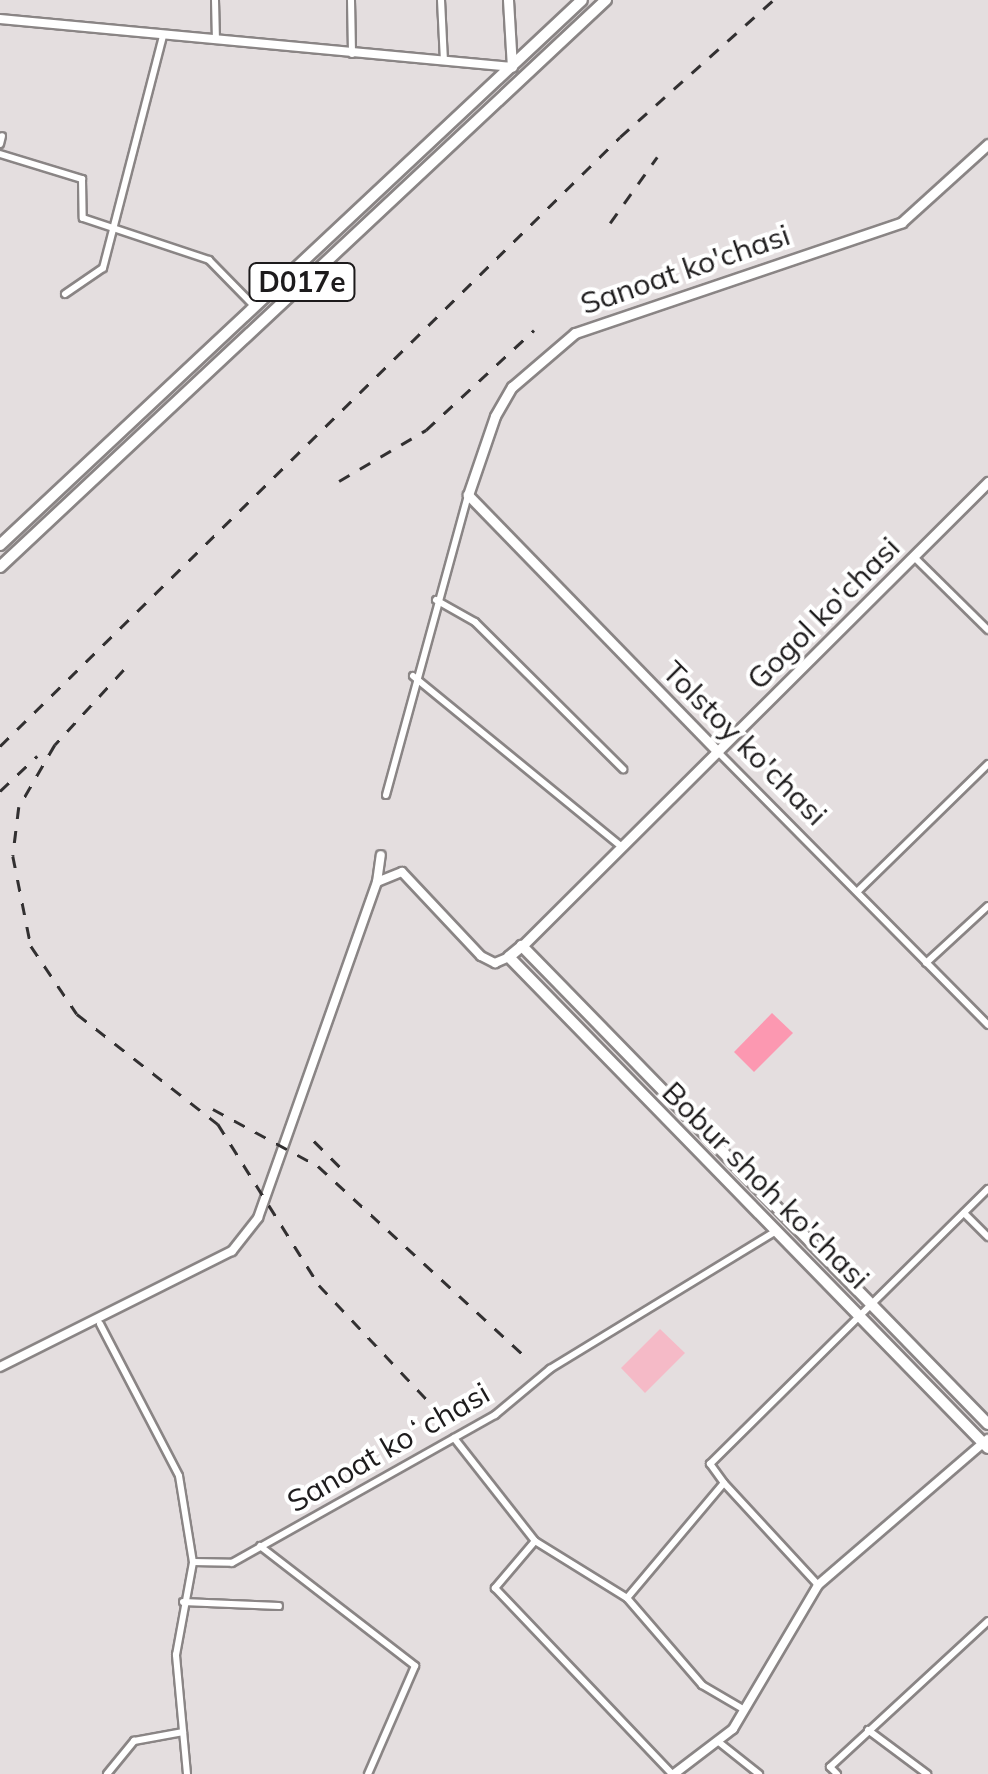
<!DOCTYPE html>
<html>
<head>
<meta charset="utf-8">
<style>
	body { margin:0 }
	#map { position:relative; width:988px; height:1774px; overflow:hidden; background:#e4dedf; font-family:Mulish,sans-serif }
	div>[style] { position:absolute }
	.green>* { inset:0; background:#f5bac7 }
	.water>* { inset:0; background:#fc98b1 }
	.roads { filter:drop-shadow(2px 0 #8a8585) drop-shadow(-2px 0 #8a8585) drop-shadow(0 2px #8a8585) drop-shadow(0 -2px #8a8585) }
	.minor>* { height:6px; margin:-3px; padding:0 3px; transform-origin:3px; border-radius:3px; background:#fff }
	.tertiary>* { height:8px; margin:-4px; padding:0 4px; transform-origin:4px; border-radius:4px; background:#fff }
	.secondary>* { height:9px; margin:-4.5px; padding:0 4.5px; transform-origin:4.5px; border-radius:4.5px; background:#fff }
	.primary>* { height:10px; margin:-5px; padding:0 5px; transform-origin:5px; border-radius:5px; background:#fff }
	.rail>* { height:2.5px; margin-top:-1.25px; transform-origin:0; background:repeating-linear-gradient(90deg,#323031 0 12px,transparent 0 24px) }
	span { translate:-50% -50%; white-space:nowrap; text-align:center; line-height:1.15; -webkit-text-stroke:8px #fff; paint-order:stroke }
	.shield-label span { padding:2px 8px; background:#fff; border:2px solid; border-radius:8px; -webkit-text-stroke-width:0 }
	.shield-label { font-size:28px; color:#1d1b1c; font-weight:700 }
	.street-label { font-size:30px; color:#1d1b1c }
</style>
</head>
<body>
<div id="map">
	<div class="green">
		<i style="clip-path:polygon(660px 1329px,685px 1353px,645px 1393px,621px 1368px)"></i>
	</div>
	<div class="water">
		<i style="clip-path:polygon(772px 1013px,793px 1033px,754px 1072px,734px 1052px)"></i>
	</div>
	<div class="roads">
		<div class="minor">
			<i style="left:215px;top:0;width:40px;rotate:88.6deg"></i>
			<i style="left:351px;top:0;width:54px;rotate:88.9deg"></i>
			<i style="left:441px;top:0;width:61px;rotate:87.2deg"></i>
			<i style="left:0;top:144px;width:8px;rotate:-76deg"></i>
			<i style="left:0;top:154px;width:86px;rotate:17deg"></i>
			<i style="left:82px;top:179px;width:39px;rotate:89deg"></i>
			<i style="left:83px;top:218px;width:133px;rotate:18.4deg"></i>
			<i style="left:209px;top:260px;width:64px;rotate:45.6deg"></i>
			<i style="left:65px;top:294px;width:46px;rotate:-34.4deg"></i>
			<i style="left:103px;top:268px;width:240px;rotate:-75.5deg"></i>
			<i style="left:914px;top:557px;width:104px;rotate:44.6deg"></i>
			<i style="left:436px;top:600px;width:45px;rotate:29.4deg"></i>
			<i style="left:475px;top:622px;width:209px;rotate:44.8deg"></i>
			<i style="left:413px;top:676px;width:269px;rotate:39.3deg"></i>
			<i style="left:718px;top:752px;width:384px;rotate:45.3deg"></i>
			<i style="left:386px;top:795px;width:310px;rotate:-74.7deg"></i>
			<i style="left:858px;top:891px;width:182px;rotate:-44.3deg"></i>
			<i style="left:926px;top:963px;width:84px;rotate:-42.6deg"></i>
			<i style="left:964px;top:1213px;width:34px;rotate:45deg"></i>
			<i style="left:100px;top:1324px;width:171px;rotate:62.5deg"></i>
			<i style="left:179px;top:1476px;width:87px;rotate:80.8deg"></i>
			<i style="left:454px;top:1438px;width:131px;rotate:51.8deg"></i>
			<i style="left:535px;top:1541px;width:108px;rotate:31.8deg"></i>
			<i style="left:627px;top:1598px;width:115px;rotate:49.2deg"></i>
			<i style="left:702px;top:1685px;width:48px;rotate:30.3deg"></i>
			<i style="left:724px;top:1483px;width:24px;rotate:-126deg"></i>
			<i style="left:710px;top:1464px;width:391px;rotate:-44.7deg"></i>
			<i style="left:535px;top:1541px;width:62px;rotate:130.4deg"></i>
			<i style="left:495px;top:1588px;width:257px;rotate:46.4deg"></i>
			<i style="left:260px;top:1546px;width:196px;rotate:37.7deg"></i>
			<i style="left:415px;top:1666px;width:118px;rotate:113.5deg"></i>
			<i style="left:627px;top:1598px;width:150px;rotate:-49.9deg"></i>
			<i style="left:724px;top:1483px;width:139px;rotate:47.3deg"></i>
			<i style="left:183px;top:1602px;width:96px;rotate:2.4deg"></i>
			<i style="left:868px;top:1730px;width:74px;rotate:36.7deg"></i>
			<i style="left:720px;top:1743px;width:50px;rotate:38.5deg"></i>
			<i style="left:107px;top:1774px;width:43px;rotate:-50.7deg"></i>
			<i style="left:134px;top:1741px;width:50px;rotate:-10.4deg"></i>
			<i style="left:187px;top:1774px;width:120px;rotate:-95.3deg"></i>
			<i style="left:176px;top:1655px;width:95px;rotate:-79.6deg"></i>
			<i style="left:193px;top:1562px;width:39px;rotate:1deg"></i>
			<i style="left:232px;top:1563px;width:302px;rotate:-29.4deg"></i>
			<i style="left:495px;top:1415px;width:72px;rotate:-39.9deg"></i>
			<i style="left:550px;top:1369px;width:265px;rotate:-31.4deg"></i>
			<i style="left:837px;top:1774px;width:10px;rotate:-135deg"></i>
			<i style="left:830px;top:1767px;width:215px;rotate:-42.7deg"></i>
		</div>
		<div class="tertiary">
			<i style="left:0;top:19px;width:514px;rotate:5.36deg"></i>
			<i style="left:377px;top:882px;width:27px;rotate:-82deg"></i>
			<i style="left:0;top:1367px;width:259px;rotate:-26.6deg"></i>
			<i style="left:232px;top:1251px;width:42px;rotate:-51.8deg"></i>
			<i style="left:258px;top:1218px;width:356px;rotate:-70.5deg"></i>
			<i style="left:377px;top:882px;width:27px;rotate:-22deg"></i>
			<i style="left:402px;top:872px;width:115px;rotate:46.8deg"></i>
			<i style="left:481px;top:956px;width:16px;rotate:27deg"></i>
			<i style="left:495px;top:963px;width:15px;rotate:-23deg"></i>
			<i style="left:674px;top:1774px;width:74px;rotate:-37.3deg"></i>
			<i style="left:733px;top:1729px;width:167px;rotate:-59.4deg"></i>
			<i style="left:818px;top:1585px;width:224px;rotate:-40.7deg"></i>
		</div>
		<div class="secondary">
			<i style="left:508px;top:0;width:67px;rotate:86.6deg"></i>
			<i style="left:718px;top:752px;width:359px;rotate:-134.2deg"></i>
			<i style="left:468px;top:495px;width:83px;rotate:-71.1deg"></i>
			<i style="left:495px;top:416px;width:34px;rotate:-60deg"></i>
			<i style="left:512px;top:387px;width:83px;rotate:-40.6deg"></i>
			<i style="left:575px;top:333px;width:345px;rotate:-18.7deg"></i>
			<i style="left:902px;top:222px;width:116px;rotate:-42.2deg"></i>
			<i style="left:522px;top:946px;width:658px;rotate:-44.88deg"></i>
		</div>
		<div class="primary">
			<i style="left:0;top:545px;width:797px;rotate:-43.12deg"></i>
			<i style="left:0;top:567px;width:830px;rotate:-43.1deg"></i>
			<i style="left:988px;top:1424px;width:668px;rotate:-134.27deg"></i>
			<i style="left:522px;top:946px;width:17px;rotate:140deg"></i>
			<i style="left:509px;top:957px;width:686px;rotate:45.71deg"></i>
		</div>
	</div>
	<div class="rail">
		<i style="left:610px;top:223px;width:81px;rotate:-54.5deg"></i>
		<i style="left:339px;top:481px;width:101px;rotate:-30.4deg"></i>
		<i style="left:426px;top:430px;width:147px;rotate:-42.8deg"></i>
		<i style="left:124px;top:670px;width:102px;rotate:132.6deg"></i>
		<i style="left:55px;top:745px;width:72px;rotate:120.1deg"></i>
		<i style="left:19px;top:807px;width:49px;rotate:97deg"></i>
		<i style="left:13px;top:856px;width:92px;rotate:78.7deg"></i>
		<i style="left:31px;top:946px;width:82px;rotate:55.9deg"></i>
		<i style="left:77px;top:1014px;width:179px;rotate:38deg"></i>
		<i style="left:218px;top:1124px;width:190px;rotate:57.9deg"></i>
		<i style="left:319px;top:1285px;width:190px;rotate:46.7deg"></i>
		<i style="left:0;top:746px;width:869px;rotate:-44.49deg"></i>
		<i style="left:620px;top:137px;width:205px;rotate:-41.8deg"></i>
		<i style="left:0;top:791px;width:51px;rotate:-43.4deg"></i>
		<i style="left:213px;top:1109px;width:119px;rotate:28.5deg"></i>
		<i style="left:318px;top:1166px;width:287px;rotate:42.6deg"></i>
		<i style="left:314px;top:1141px;width:47px;rotate:45deg"></i>
	</div>
	<div class="shield-label">
		<span style="left:302px;top:282px">D017e</span>
	</div>
	<div class="street-label">
		<span style="left:685px;top:269px;rotate:-19deg">Sanoat ko'chasi</span>
		<span style="left:823px;top:613px;rotate:-45deg">Gogol ko'chasi</span>
		<span style="left:745px;top:743px;rotate:45deg">Tolstoy ko'chasi</span>
		<span style="left:766px;top:1185px;rotate:45deg">Bobur shoh ko'chasi</span>
		<span style="left:388px;top:1447px;rotate:-30deg">Sanoat koʻchasi</span>
	</div>
</div>
</body>
</html>
